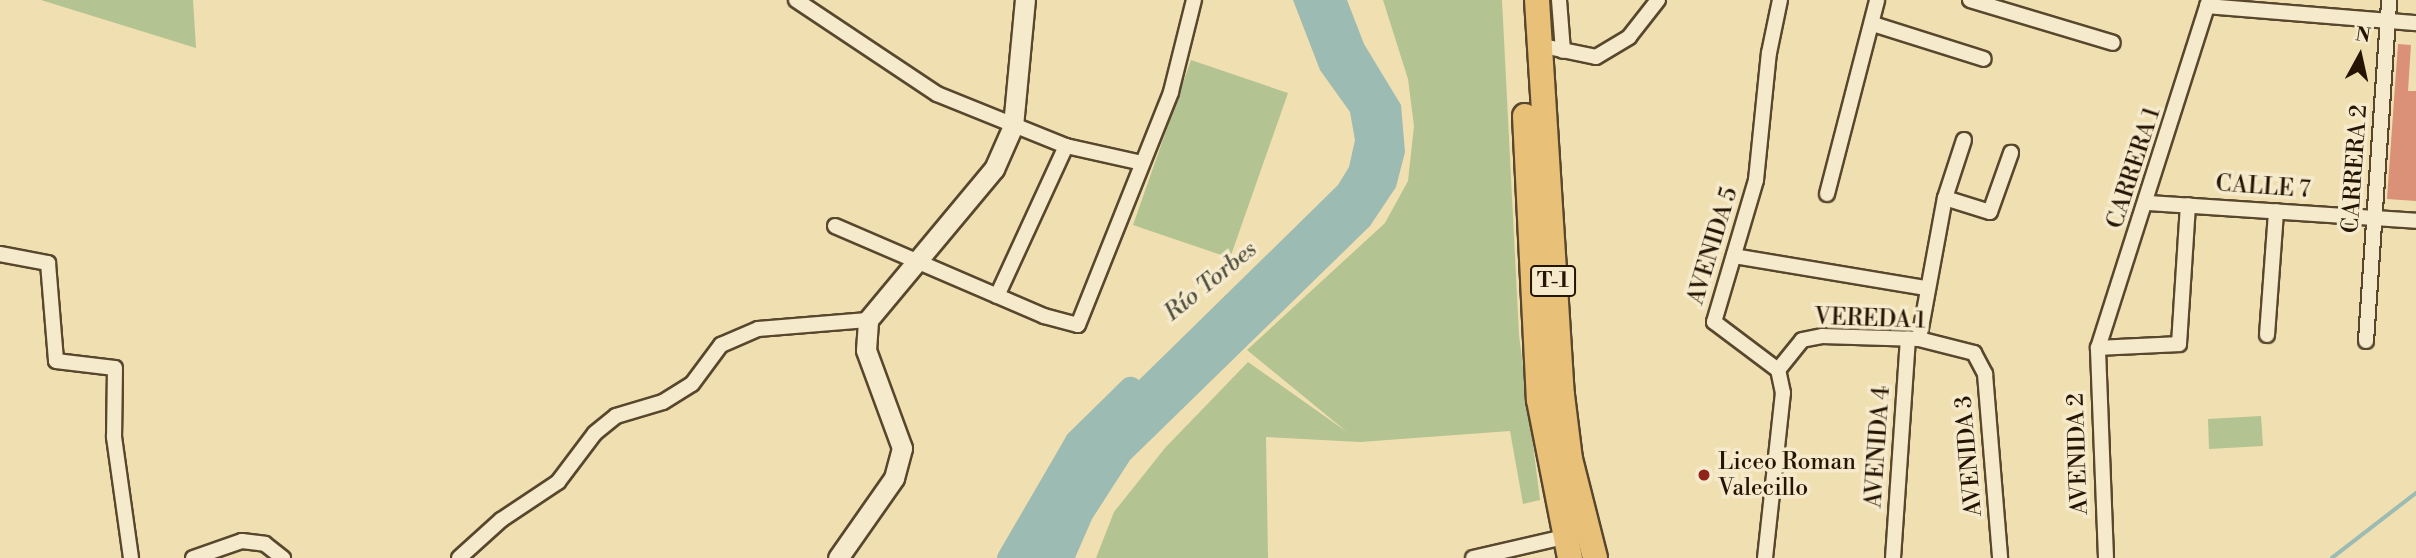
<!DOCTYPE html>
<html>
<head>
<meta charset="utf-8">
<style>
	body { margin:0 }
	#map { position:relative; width:2416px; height:558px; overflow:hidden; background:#f0dfb1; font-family:"Libre Bodoni",serif }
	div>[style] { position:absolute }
	.green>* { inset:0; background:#b3c391 }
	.water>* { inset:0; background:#9cbbb3 }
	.stream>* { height:3.5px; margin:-1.75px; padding:0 1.75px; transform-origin:1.75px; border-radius:1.75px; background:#9cbbb3 }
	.river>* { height:23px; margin:-11.5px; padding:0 11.5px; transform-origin:11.5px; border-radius:11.5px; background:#9cbbb3 }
	.building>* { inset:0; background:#da9177 }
	.roads { filter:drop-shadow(2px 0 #58472d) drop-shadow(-2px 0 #58472d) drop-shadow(0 2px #58472d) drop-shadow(0 -2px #58472d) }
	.street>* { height:14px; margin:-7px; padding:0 7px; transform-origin:7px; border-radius:7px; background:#f5eacc }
	.secondary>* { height:19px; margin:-9.5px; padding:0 9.5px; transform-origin:9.5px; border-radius:9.5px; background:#f5eacc }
	.highway>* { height:24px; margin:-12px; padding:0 12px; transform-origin:12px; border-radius:12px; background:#e8c078 }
	.dots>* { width:19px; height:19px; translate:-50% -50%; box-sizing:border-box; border:4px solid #f5eacc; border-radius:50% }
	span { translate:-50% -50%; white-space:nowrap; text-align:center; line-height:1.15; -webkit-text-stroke:7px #f5eacc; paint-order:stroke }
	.shield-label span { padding:2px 5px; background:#f5eacc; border:2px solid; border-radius:5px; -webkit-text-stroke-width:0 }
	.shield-label { font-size:21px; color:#251401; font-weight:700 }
	.street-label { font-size:23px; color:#251401 }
	.poi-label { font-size:23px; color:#251401 }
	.left { translate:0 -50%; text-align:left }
	.water-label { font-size:24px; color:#4f4e3f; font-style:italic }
	.north { position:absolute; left:2325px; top:21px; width:70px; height:70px; -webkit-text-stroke:5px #f5eacc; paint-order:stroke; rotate:8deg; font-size:19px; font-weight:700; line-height:28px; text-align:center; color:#251401 }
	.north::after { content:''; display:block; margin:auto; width:24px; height:32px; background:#251401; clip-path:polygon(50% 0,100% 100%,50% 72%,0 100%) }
</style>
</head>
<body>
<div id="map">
	<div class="green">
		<i style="clip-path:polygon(41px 0,193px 0,196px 48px)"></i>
		<i style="clip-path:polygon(1383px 0,1502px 0,1519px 335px,1540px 500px,1523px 504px,1510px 431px,1360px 442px,1266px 437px,1268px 558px,1096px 558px,1114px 512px,1165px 448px,1248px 362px,1347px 432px,1247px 350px,1385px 223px,1408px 181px,1414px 126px,1408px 79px)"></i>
		<i style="clip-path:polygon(1191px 60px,1288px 93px,1230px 258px,1133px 225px)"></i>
		<i style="clip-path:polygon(2261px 416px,2263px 446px,2209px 449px,2208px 419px)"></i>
	</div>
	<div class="water">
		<i style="clip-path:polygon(1293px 0,1347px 0,1364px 44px,1401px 105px,1405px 152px,1396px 187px,1370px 226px,1130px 460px,1092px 519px,1075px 558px,1021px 558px,1046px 495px,1090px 428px,1338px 185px,1349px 167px,1355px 140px,1350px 112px,1320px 70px)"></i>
	</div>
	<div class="stream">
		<i style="left:2332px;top:558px;width:106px;rotate:-37.7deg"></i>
	</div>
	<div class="river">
		<i style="left:1008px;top:558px;width:135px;rotate:-59.8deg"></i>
		<i style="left:1076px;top:441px;width:76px;rotate:-44.5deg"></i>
	</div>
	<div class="building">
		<i style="clip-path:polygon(2398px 44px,2411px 45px,2408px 91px,2416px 91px,2416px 201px,2387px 199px)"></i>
	</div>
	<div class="roads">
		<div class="street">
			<i style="left:796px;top:0;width:169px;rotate:33.7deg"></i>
			<i style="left:937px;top:94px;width:139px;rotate:22deg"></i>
			<i style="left:1066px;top:146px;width:78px;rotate:12.6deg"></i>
			<i style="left:1559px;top:0;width:51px;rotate:85.5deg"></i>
			<i style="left:1970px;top:0;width:149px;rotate:16.7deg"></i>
			<i style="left:2207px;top:6px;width:210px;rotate:4.7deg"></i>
			<i style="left:1873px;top:24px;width:116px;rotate:17.5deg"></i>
			<i style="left:1538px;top:45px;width:59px;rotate:11.7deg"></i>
			<i style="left:1596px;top:57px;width:39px;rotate:-31deg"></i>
			<i style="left:1629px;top:37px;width:47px;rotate:-51.9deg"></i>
			<i style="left:1827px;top:194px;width:200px;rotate:-75.5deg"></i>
			<i style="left:1945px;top:198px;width:47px;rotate:17.3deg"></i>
			<i style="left:1990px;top:212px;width:63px;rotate:-70.4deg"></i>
			<i style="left:2148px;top:203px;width:269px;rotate:3.8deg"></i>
			<i style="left:835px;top:226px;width:228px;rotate:23.3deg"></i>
			<i style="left:1044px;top:316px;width:35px;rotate:15deg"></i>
			<i style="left:1078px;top:325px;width:251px;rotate:-68.2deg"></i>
			<i style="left:1171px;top:92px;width:95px;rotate:-76deg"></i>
			<i style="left:0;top:254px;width:49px;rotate:10.6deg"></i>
			<i style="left:48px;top:263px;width:98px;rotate:85.3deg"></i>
			<i style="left:56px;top:361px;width:59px;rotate:6.8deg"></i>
			<i style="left:115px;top:368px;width:69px;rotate:90.8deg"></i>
			<i style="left:114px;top:437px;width:122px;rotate:82deg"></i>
			<i style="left:1734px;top:256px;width:194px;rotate:9.5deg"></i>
			<i style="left:997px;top:296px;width:165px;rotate:-65.3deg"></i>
			<i style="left:2267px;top:335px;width:124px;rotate:-85.8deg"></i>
			<i style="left:1919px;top:339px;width:143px;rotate:-79.6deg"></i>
			<i style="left:1945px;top:198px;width:61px;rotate:-71.9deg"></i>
			<i style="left:2366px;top:341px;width:342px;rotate:-86.1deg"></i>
			<i style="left:2098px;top:348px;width:81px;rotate:-2.8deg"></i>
			<i style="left:2179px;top:344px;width:139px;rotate:-86.3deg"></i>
			<i style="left:1778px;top:370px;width:38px;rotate:-51deg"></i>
			<i style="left:1802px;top:340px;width:20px;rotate:-11deg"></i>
			<i style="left:1822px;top:336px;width:97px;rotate:1.8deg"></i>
			<i style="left:1919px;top:339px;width:57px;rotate:14.3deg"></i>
			<i style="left:1974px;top:353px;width:24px;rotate:62deg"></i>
			<i style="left:1985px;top:374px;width:185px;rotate:85.3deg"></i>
			<i style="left:193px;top:558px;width:52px;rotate:-19.1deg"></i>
			<i style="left:242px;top:541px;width:23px;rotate:7deg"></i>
			<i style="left:265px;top:544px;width:23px;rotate:38deg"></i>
			<i style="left:459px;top:558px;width:57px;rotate:-42.1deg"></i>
			<i style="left:501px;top:520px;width:69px;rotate:-33.7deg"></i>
			<i style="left:558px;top:482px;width:61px;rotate:-52.9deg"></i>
			<i style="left:595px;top:433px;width:27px;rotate:-39deg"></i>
			<i style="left:616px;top:416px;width:49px;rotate:-16.6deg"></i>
			<i style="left:663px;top:402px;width:34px;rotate:-32deg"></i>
			<i style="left:692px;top:384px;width:49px;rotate:-53.4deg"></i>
			<i style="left:721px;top:345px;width:40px;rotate:-23.4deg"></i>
			<i style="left:758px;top:329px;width:110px;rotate:-4.7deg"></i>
			<i style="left:1473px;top:558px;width:93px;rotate:-13deg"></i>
			<i style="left:1765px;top:558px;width:166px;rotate:-83.8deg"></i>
			<i style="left:1783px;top:393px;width:24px;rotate:-102deg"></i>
			<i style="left:1778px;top:370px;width:80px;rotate:-143.1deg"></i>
			<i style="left:1714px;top:322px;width:148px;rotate:-73.5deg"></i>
			<i style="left:1756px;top:180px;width:128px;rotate:-84.2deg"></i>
			<i style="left:1769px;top:53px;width:54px;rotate:-78.3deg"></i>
			<i style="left:1893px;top:558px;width:220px;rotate:-86.1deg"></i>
			<i style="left:2106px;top:558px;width:210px;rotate:-92.2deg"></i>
			<i style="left:2098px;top:348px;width:365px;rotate:-72.3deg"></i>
		</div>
		<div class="secondary">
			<i style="left:838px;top:558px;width:98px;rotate:-55deg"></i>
			<i style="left:894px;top:478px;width:31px;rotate:-75deg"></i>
			<i style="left:902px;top:448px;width:104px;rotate:-110.2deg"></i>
			<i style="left:866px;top:350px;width:30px;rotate:-86deg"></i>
			<i style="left:868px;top:320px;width:197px;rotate:-50.2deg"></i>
			<i style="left:994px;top:169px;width:47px;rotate:-66.2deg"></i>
			<i style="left:1013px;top:126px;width:127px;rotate:-84.6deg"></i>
		</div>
		<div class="highway">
			<i style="left:1537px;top:0;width:396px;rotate:86.4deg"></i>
			<i style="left:1562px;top:395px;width:64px;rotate:82.9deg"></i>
			<i style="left:1570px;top:459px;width:102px;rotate:75.8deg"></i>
			<i style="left:1525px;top:116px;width:284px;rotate:87.2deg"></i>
			<i style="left:1539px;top:400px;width:161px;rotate:78.9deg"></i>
		</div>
	</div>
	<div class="dots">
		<i style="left:1704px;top:475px;background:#8f2418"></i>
	</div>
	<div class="shield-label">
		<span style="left:1553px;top:281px">T-1</span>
	</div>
	<div class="street-label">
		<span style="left:2134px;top:168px;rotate:-72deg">CARRERA 1</span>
		<span style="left:2355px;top:169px;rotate:-86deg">CARRERA 2</span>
		<span style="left:2263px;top:187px;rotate:4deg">CALLE 7</span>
		<span style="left:1713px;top:246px;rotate:-73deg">AVENIDA 5</span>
		<span style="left:1870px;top:319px;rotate:2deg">VEREDA 1</span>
		<span style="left:1878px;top:447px;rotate:-86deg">AVENIDA 4</span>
		<span style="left:2078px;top:454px;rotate:-92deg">AVENIDA 2</span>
		<span style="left:1969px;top:456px;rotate:-95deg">AVENIDA 3</span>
	</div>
	<div class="poi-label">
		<span class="left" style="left:1718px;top:475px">Liceo Roman<br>Valecillo</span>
	</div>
	<div class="water-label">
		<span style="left:1211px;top:282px;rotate:-39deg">Río Torbes</span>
	</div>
	<div class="north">N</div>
</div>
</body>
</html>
